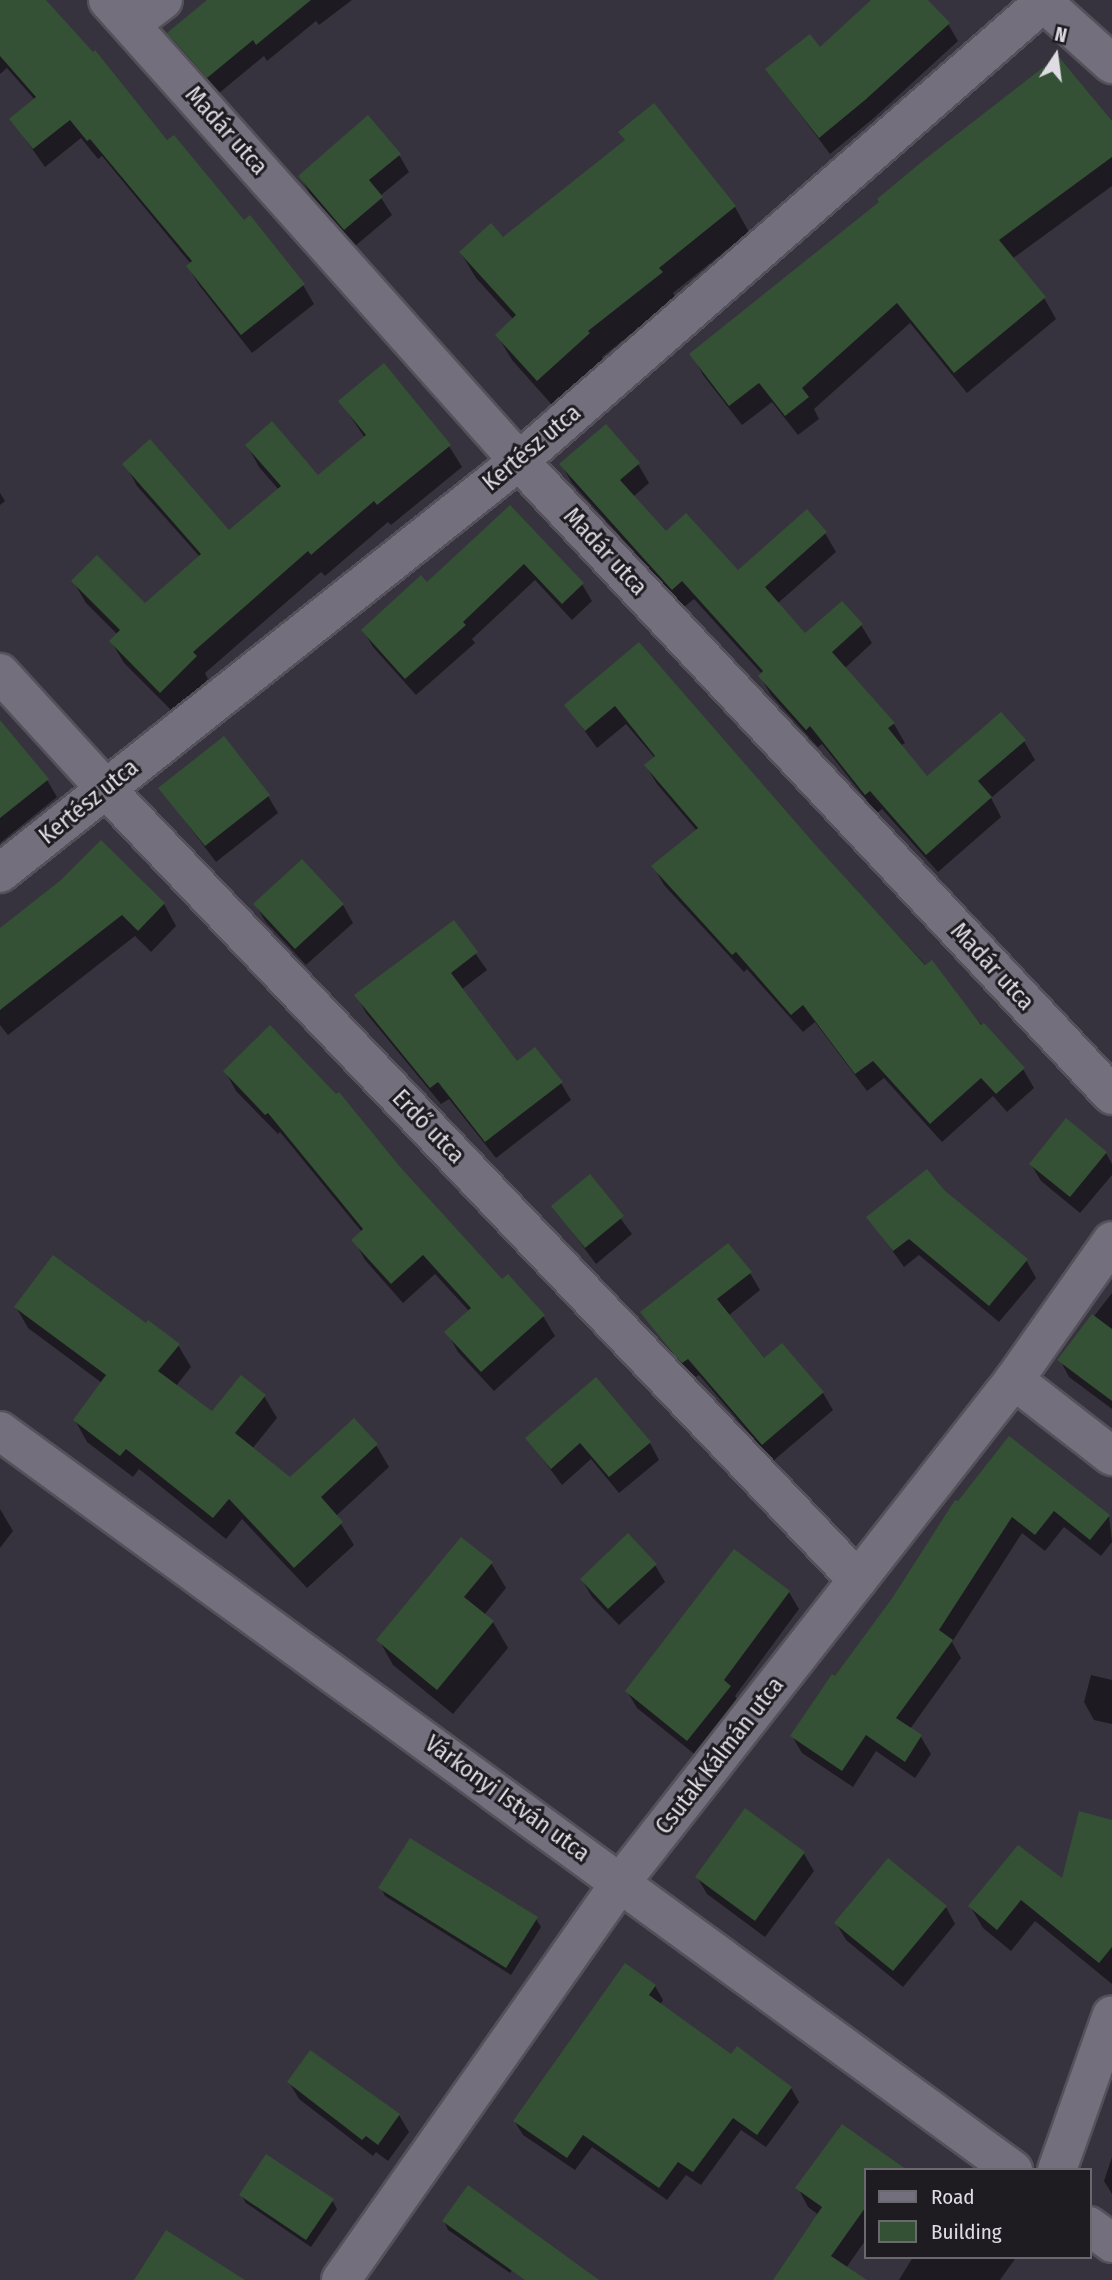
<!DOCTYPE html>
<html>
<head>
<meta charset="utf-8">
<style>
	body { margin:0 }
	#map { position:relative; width:1112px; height:2280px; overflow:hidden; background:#37333e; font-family:"Fira Sans Condensed",sans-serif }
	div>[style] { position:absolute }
	.shadow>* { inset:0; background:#0007 }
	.building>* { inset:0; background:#345035 }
	.roads { filter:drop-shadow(2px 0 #55515a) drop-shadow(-2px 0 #55515a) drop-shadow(0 2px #55515a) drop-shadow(0 -2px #55515a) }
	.street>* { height:38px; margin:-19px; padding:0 19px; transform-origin:19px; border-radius:19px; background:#736f7c }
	span { translate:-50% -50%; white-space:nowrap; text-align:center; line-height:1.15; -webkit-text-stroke:6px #1e1c21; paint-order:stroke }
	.street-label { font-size:24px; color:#dfdce4 }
	.legend { position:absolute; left:864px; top:2168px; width:228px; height:91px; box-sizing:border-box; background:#1e1c21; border:2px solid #6b696f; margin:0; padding:9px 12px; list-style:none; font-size:21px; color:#dfdce4 }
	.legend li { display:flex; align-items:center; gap:14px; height:35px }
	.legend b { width:35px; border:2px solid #6b696f }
	.north { position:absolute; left:1021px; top:21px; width:70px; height:70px; -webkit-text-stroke:5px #1e1c21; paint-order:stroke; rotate:13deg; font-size:19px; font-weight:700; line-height:28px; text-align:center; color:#dfdce4 }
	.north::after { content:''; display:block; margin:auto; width:24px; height:32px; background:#dfdce4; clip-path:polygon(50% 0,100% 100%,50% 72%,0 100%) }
</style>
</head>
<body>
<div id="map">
	<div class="shadow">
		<i style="clip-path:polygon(0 0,44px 0,167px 143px,303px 285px,314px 304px,252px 353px,199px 285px,188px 267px,191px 264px,102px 156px,98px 159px,81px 138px,45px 167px,11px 119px,35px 100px,7px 68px,0 74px)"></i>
		<i style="clip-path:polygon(210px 0,352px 0,319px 25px,316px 21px,267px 61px,264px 56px,218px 94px,179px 50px,169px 33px)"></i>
		<i style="clip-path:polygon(873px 0,926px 0,948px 24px,958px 41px,875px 117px,830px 154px,767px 70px,820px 49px)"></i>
		<i style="clip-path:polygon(1112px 124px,1112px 186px,1012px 259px,1044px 298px,1056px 319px,967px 393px,910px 323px,814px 409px,819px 419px,798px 435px,772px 402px,742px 425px,703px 375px,692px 354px)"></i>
		<i style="clip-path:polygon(399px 155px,409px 172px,380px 196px,392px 215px,355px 246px,310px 194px,300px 176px)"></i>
		<i style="clip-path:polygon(735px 207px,749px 232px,673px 293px,676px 298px,602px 357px,603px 360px,553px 406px,512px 360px,497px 335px,514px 320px,476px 278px,461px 253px,503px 239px)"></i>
		<i style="clip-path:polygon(340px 401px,449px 446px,462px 467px,391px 525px,388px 522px,325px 576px,321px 572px,205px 673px,208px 679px,174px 713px,124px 663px,111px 641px,118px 635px,86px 603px,73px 581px,145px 606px,200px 557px,137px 486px,125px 464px,229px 532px,279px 490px,259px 467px,247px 445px,317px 477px,365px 438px)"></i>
		<i style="clip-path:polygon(606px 427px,638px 464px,649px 483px,633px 497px,666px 534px,738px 573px,825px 533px,836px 552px,777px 604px,805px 636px,861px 625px,872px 643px,844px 669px,894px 724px,905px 743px,900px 746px,927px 779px,1024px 741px,1035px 760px,991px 798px,1001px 817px,938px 872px,882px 809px,877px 813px,822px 744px,818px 747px,771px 695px,760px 676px,762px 674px,694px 599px,684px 607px,572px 483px,561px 464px)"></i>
		<i style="clip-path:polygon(0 493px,5px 501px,0 505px)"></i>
		<i style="clip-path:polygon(510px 507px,582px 584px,592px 601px,572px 620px,535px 580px,472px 639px,475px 643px,416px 695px,373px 647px,363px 630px,427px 584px)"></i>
		<i style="clip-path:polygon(639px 645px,818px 850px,1023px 1069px,1034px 1088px,1007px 1112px,993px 1096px,942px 1142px,884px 1078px,867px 1091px,815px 1022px,803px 1032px,747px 969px,744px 972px,664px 885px,654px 867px,697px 831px,657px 784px,646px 766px,655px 758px,626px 724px,597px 748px,566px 705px)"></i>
		<i style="clip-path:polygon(0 722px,47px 780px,57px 797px,0 843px)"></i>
		<i style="clip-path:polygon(160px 788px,268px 796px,278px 813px,216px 862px)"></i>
		<i style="clip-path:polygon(101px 843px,164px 904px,176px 926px,151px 952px,135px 936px,8px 1035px,0 1025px,0 930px,62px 882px)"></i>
		<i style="clip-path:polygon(302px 861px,343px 905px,353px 923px,306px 965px,265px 921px,255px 904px)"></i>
		<i style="clip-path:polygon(453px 922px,487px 970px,461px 990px,517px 1064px,561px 1083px,571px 1100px,496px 1158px,449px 1099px,441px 1104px,366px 1013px,357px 996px)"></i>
		<i style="clip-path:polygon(225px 1071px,400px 1169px,502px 1281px,543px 1316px,555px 1336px,494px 1391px,458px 1352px,447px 1332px,469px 1311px,435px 1274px,403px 1303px,365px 1260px,354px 1240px,362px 1232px,280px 1132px,278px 1134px,236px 1091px)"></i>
		<i style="clip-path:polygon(1066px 1121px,1106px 1153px,1112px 1164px,1112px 1175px,1080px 1213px,1041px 1181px,1031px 1164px)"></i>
		<i style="clip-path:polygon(590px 1177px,632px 1234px,596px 1264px,553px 1206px)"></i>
		<i style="clip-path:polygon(943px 1191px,1026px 1260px,1036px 1278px,999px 1322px,919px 1255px,904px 1267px,868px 1217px)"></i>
		<i style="clip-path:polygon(750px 1273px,760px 1290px,728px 1316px,763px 1361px,823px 1393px,833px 1410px,773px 1461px,699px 1375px,693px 1379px,688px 1375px,643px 1312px)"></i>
		<i style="clip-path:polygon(1112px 1293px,1112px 1409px,1069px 1377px,1060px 1360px)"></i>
		<i style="clip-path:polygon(16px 1307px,146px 1326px,178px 1345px,191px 1367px,176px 1386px,212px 1414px,264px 1396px,277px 1418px,252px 1449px,290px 1479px,376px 1445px,389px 1467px,336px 1516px,354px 1545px,307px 1588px,242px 1519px,226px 1539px,139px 1469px,133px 1477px,87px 1442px,75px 1420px,102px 1383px,28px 1328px)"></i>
		<i style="clip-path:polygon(527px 1438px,650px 1443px,659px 1460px,619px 1493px,591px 1459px,562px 1485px)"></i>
		<i style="clip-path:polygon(1010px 1438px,1109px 1516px,1112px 1542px,1101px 1556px,1064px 1527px,1045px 1551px,1022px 1533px,952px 1642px,961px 1658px,910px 1729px,921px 1737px,931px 1754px,915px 1778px,876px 1751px,853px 1787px,802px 1753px,792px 1736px,894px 1598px,958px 1504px)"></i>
		<i style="clip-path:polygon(0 1509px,13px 1531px,0 1548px)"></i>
		<i style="clip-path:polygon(491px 1563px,506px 1588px,484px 1615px,493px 1622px,508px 1648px,453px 1714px,393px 1665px,379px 1640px)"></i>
		<i style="clip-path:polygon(655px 1565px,665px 1582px,619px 1625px,592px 1597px,582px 1580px)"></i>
		<i style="clip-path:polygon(789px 1592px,799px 1609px,735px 1696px,740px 1704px,698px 1757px,637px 1708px,627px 1691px)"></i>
		<i style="clip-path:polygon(1091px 1675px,1112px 1680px,1112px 1724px,1094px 1720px,1084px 1702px)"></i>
		<i style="clip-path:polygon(746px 1810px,804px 1854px,814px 1871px,765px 1937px,707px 1894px,697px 1877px)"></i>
		<i style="clip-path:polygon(1112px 1822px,1112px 1984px,1035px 1921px,1011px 1951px,983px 1928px,970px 1906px,1063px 1880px)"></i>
		<i style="clip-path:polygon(381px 1888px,536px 1919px,541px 1927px,511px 1975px,385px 1896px)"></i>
		<i style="clip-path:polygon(946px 1907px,955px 1924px,903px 1987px,846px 1940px,836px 1923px)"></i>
		<i style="clip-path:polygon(655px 1986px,663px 2000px,660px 2005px,732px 2057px,791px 2088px,799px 2102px,766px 2147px,741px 2130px,701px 2185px,686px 2175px,667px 2200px,592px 2147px,575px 2170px,523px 2135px,515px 2122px)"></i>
		<i style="clip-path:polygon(289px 2082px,399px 2115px,409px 2132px,388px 2161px,376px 2152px,373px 2156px,299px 2099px)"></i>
		<i style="clip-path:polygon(1112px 2157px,1112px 2194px,1104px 2181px)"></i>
		<i style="clip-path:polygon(865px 2170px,865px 2241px,846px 2268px,862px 2280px,782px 2280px,819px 2215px,808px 2207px,798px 2188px)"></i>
		<i style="clip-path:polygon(241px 2195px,332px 2200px,337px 2209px,311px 2247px,246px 2203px)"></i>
		<i style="clip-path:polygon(444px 2221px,596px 2280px,535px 2280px,515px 2266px,510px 2273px,448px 2230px)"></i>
		<i style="clip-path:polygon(913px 2257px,1014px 2257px,1015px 2259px,1000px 2280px,899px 2280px)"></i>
	</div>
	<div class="building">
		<i style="clip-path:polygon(0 0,46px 0,93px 52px,95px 50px,167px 140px,174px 135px,244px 220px,250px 215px,305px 284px,241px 335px,186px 266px,192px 261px,90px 139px,87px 141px,70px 120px,33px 149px,9px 119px,36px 97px,0 56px)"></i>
		<i style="clip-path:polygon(207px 0,311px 0,256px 45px,253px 40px,207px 78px,167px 33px)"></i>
		<i style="clip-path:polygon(871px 0,928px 0,950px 23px,865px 100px,819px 138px,765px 69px,810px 34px,820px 47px)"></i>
		<i style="clip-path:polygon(1058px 56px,1112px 121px,1112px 157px,999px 240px,1046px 297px,954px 373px,897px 303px,802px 388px,809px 397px,785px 416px,759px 383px,729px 406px,689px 354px,879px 202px,877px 199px,924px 160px)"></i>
		<i style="clip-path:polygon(654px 103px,736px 206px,659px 268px,663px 272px,588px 331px,590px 333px,537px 381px,495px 335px,516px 315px,459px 252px,491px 223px,503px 237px,625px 140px,618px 132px)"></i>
		<i style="clip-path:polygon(368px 115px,401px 154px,369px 180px,383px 197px,344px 230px,298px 176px)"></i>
		<i style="clip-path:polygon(384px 363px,451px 445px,377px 505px,374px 501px,311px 555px,308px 551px,193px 652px,197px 656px,160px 693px,109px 641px,120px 630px,71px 581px,97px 555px,145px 603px,201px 554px,122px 464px,150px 439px,229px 530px,281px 486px,245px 445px,272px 421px,318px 475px,366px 435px,338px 401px)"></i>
		<i style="clip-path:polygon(606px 424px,640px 463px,620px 480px,666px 531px,686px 513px,738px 570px,807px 509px,827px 532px,765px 587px,805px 633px,842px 601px,863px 624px,832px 652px,895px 723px,888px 728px,927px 776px,1001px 712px,1026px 740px,978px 781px,992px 797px,926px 855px,870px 791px,865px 795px,810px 726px,806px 730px,758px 676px,763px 671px,682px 581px,672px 590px,559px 464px)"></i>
		<i style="clip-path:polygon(510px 505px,584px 583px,562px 604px,524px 564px,463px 622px,466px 625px,405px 679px,361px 630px,421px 575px,427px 582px)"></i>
		<i style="clip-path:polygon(639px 642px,819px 849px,925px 965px,932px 960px,981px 1025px,984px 1023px,1025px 1068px,996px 1094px,981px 1078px,930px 1124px,873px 1061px,855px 1074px,803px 1005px,791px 1015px,736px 952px,732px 955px,651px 866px,698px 828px,644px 765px,655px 756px,615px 706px,585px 731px,564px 705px)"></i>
		<i style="clip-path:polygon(0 720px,49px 779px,0 818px)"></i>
		<i style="clip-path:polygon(224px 736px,270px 795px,205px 846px,158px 788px)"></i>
		<i style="clip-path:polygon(101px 840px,165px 903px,138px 931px,122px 915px,0 1010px,0 928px,61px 880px)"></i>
		<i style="clip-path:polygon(302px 859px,344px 904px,295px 949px,253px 904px)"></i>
		<i style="clip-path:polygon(454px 920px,478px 952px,451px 973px,517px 1061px,535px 1047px,563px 1082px,485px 1142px,438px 1082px,430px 1088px,354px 995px)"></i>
		<i style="clip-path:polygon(270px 1025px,336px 1094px,339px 1092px,401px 1168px,502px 1279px,508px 1274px,545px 1315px,481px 1372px,444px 1332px,471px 1308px,423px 1255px,391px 1284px,351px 1240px,363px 1229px,268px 1113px,265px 1115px,223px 1071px)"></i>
		<i style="clip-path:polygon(1066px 1118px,1107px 1152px,1070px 1197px,1029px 1164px)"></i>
		<i style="clip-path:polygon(927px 1169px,944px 1190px,1028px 1259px,989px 1306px,909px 1239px,893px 1251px,866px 1217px)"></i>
		<i style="clip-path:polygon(590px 1174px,624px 1216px,585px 1248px,551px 1206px)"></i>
		<i style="clip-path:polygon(728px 1243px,752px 1272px,717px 1299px,764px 1358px,782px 1343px,824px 1392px,762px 1445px,688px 1359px,682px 1363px,676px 1357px,640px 1312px)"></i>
		<i style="clip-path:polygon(53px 1255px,146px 1323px,148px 1320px,180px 1344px,158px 1371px,212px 1411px,241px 1375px,266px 1395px,235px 1433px,290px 1477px,354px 1418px,378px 1444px,321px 1497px,343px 1522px,294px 1568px,229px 1499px,213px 1518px,126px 1449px,120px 1456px,73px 1420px,106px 1375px,14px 1307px)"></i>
		<i style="clip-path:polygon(1092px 1314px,1112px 1329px,1112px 1401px,1057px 1360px)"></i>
		<i style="clip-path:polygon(596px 1377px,651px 1442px,609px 1477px,580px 1443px,551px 1469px,525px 1438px)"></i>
		<i style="clip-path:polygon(1009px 1436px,1110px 1515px,1090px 1540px,1054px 1511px,1035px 1535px,1012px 1517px,939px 1630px,953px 1640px,896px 1718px,922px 1735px,905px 1762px,866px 1735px,842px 1771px,790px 1736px,832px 1674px,835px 1676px,893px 1597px,955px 1500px,958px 1501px)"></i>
		<i style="clip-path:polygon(628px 1533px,657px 1564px,608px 1609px,580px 1579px)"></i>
		<i style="clip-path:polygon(461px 1537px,493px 1562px,464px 1597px,494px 1621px,437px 1690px,376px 1640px)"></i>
		<i style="clip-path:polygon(734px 1549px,790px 1591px,724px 1680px,731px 1686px,687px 1741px,625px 1691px)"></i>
		<i style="clip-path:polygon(745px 1808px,805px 1852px,755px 1921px,695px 1877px)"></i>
		<i style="clip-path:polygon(1079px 1811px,1112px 1820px,1112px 1947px,1099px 1963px,1021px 1900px,997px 1930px,968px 1906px,1018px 1845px,1062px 1878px)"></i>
		<i style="clip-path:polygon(410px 1838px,538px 1917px,506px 1968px,378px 1888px)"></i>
		<i style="clip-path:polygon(888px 1858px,947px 1906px,893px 1971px,834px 1923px)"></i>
		<i style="clip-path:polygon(625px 1963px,656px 1985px,649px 1995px,731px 2054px,737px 2046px,792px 2087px,757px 2135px,733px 2118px,693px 2172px,678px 2162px,659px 2188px,583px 2135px,567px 2158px,513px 2121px)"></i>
		<i style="clip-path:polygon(310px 2050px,400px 2114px,378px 2145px,366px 2136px,362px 2140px,287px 2082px)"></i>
		<i style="clip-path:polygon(842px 2124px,907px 2170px,865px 2170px,865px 2208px,831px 2256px,867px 2280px,773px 2280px,822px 2207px,795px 2188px)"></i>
		<i style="clip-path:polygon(266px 2154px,334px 2199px,306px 2240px,239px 2195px)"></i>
		<i style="clip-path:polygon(468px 2185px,599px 2280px,525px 2280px,442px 2221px)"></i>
		<i style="clip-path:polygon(166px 2230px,245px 2280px,134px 2280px)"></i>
	</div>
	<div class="roads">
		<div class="street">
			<i style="left:108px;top:0;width:618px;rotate:48.28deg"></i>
			<i style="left:519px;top:461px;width:868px;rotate:46.91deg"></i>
			<i style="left:1043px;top:2px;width:93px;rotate:41.9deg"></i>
			<i style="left:131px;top:24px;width:40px;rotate:-37deg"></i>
			<i style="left:0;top:673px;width:157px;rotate:47.6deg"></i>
			<i style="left:106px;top:789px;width:1091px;rotate:46.45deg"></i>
			<i style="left:0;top:873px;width:663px;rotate:-38.44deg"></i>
			<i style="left:519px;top:461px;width:700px;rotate:-41.18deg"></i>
			<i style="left:1014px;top:1380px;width:124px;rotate:37.8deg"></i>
			<i style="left:0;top:1431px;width:1254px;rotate:36.11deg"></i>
			<i style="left:1057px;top:2170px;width:164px;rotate:-70.5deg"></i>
			<i style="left:1089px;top:2226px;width:29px;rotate:36deg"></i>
			<i style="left:341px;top:2280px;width:487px;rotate:-54.9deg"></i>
			<i style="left:621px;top:1882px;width:638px;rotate:-51.94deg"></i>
			<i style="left:1014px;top:1380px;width:170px;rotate:-54.8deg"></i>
		</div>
	</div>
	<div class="street-label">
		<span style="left:226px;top:131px;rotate:48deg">Madár utca</span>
		<span style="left:532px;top:448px;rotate:-40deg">Kertész utca</span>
		<span style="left:605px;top:552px;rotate:47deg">Madár utca</span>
		<span style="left:89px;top:802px;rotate:-39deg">Kertész utca</span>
		<span style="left:992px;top:967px;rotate:47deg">Madár utca</span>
		<span style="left:428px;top:1127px;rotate:46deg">Erdő utca</span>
		<span style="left:720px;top:1756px;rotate:-52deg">Csutak Kálmán utca</span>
		<span style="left:507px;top:1799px;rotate:36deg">Várkonyi István utca</span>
	</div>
	<ul class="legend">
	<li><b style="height:9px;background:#736f7c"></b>Road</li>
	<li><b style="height:19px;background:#345035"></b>Building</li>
	</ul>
	<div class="north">N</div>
</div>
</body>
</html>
